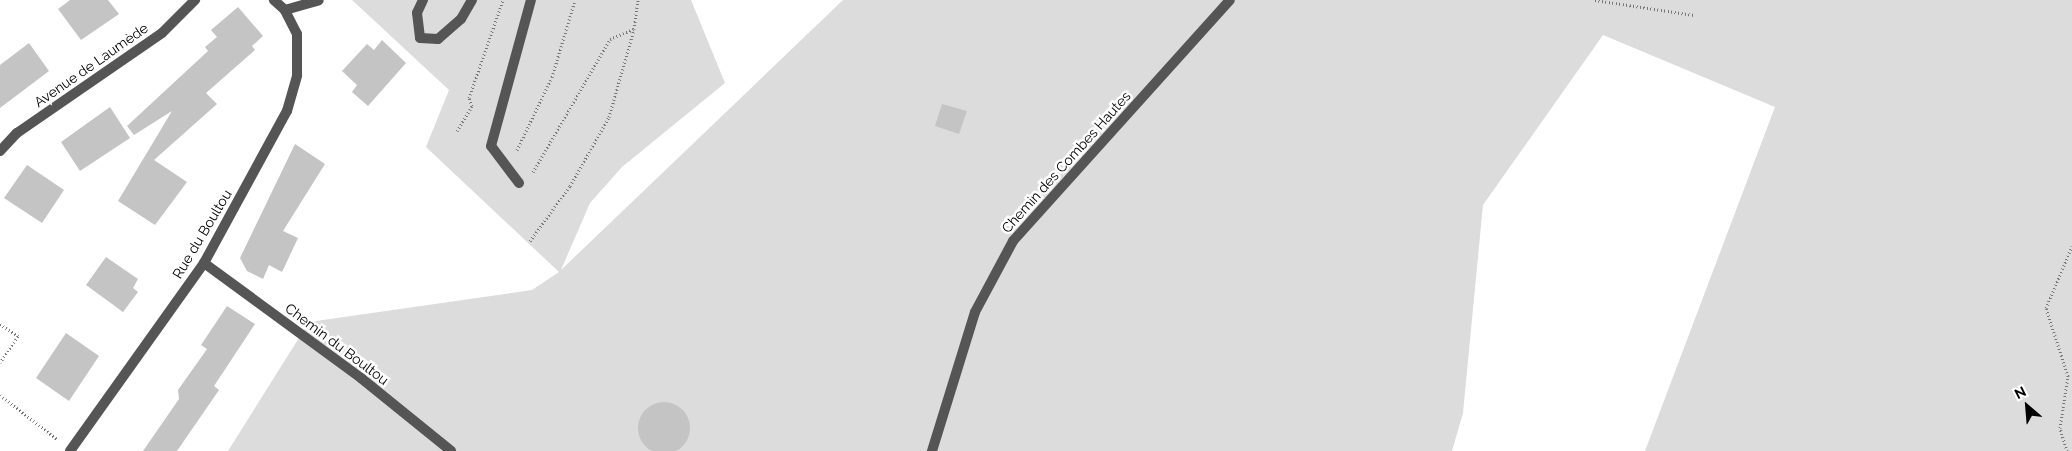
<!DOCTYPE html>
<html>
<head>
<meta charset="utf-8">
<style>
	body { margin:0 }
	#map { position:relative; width:2072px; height:451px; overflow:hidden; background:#fff; font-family:Raleway,sans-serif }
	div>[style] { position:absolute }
	.green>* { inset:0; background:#dcdcdc }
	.building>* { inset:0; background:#c4c4c4 }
	.round { border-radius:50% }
	.path>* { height:3px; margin-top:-1.5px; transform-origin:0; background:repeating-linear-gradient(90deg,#777 0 1px,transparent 0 3.5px) }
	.lane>* { height:10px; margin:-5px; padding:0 5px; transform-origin:5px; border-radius:5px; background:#555 }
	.street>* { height:10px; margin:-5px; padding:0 5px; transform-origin:5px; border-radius:5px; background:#555 }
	span { translate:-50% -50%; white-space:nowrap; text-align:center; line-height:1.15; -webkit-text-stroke:5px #fff; paint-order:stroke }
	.street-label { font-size:14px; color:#000 }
	.north { position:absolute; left:2002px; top:381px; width:50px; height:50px; -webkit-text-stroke:4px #fff; paint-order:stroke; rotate:333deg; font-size:14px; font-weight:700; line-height:20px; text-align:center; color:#000 }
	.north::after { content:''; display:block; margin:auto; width:18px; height:22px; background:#000; clip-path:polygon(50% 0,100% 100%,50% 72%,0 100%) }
</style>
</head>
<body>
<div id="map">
	<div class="green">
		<i style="clip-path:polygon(352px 0,691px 0,725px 83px,622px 167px,590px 203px,561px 270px,843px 0,2072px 0,2072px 451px,1645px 451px,1775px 107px,1603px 35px,1483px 205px,1463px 413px,1452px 451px,228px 451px,309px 322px,532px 290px,559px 272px,426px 147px,449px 90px)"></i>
	</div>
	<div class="building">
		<i style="clip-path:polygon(70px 0,108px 0,119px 14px,81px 40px,58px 9px)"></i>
		<i style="clip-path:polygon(238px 7px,263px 36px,252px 46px,255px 50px,206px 93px,217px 104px,154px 160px,187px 182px,155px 225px,118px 201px,172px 111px,134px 135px,127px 126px,208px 51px,205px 47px,217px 37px,211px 30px)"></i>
		<i style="clip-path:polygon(382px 40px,406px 63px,368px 106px,352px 92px,357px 85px,342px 71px,367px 44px,374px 50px)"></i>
		<i style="clip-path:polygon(29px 43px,49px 71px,0 108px,0 65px)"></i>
		<i style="clip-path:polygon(942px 104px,967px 111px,959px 134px,935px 126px)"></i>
		<i style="clip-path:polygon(110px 107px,130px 138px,80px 171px,61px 142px)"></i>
		<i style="clip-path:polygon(295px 144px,325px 164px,283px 231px,298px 238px,282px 272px,269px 265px,263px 279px,247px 271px,240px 258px)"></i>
		<i style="clip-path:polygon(27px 165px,64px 190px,42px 223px,4px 198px)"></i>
		<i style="clip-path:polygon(106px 257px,138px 279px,133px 288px,138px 292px,123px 312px,86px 285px)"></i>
		<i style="clip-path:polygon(227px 306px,255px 324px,214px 386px,219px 390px,177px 451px,143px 451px,179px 399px,178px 390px,207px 349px,201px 345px)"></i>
		<i style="clip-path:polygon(66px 333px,99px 356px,69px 401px,36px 378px)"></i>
		<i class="round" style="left:638px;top:402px;width:52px;height:52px"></i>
	</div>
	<div class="path">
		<i style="left:1595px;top:0;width:100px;rotate:8.6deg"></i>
		<i style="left:457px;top:131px;width:29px;rotate:-59deg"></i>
		<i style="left:472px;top:106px;width:9px;rotate:-111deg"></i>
		<i style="left:469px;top:98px;width:104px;rotate:-70.9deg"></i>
		<i style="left:517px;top:150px;width:81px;rotate:-64.4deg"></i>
		<i style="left:552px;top:77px;width:80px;rotate:-73.4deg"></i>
		<i style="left:533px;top:172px;width:154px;rotate:-59.9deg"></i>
		<i style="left:610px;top:39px;width:26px;rotate:-23deg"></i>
		<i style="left:634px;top:29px;width:29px;rotate:-82deg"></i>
		<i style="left:530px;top:241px;width:68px;rotate:-54deg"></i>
		<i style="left:570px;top:186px;width:79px;rotate:-60.5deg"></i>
		<i style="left:609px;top:117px;width:91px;rotate:-74.1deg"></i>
		<i style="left:0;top:324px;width:22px;rotate:34deg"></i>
		<i style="left:18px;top:336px;width:32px;rotate:124deg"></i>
		<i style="left:0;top:395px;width:72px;rotate:37.7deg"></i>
		<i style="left:2067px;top:451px;width:24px;rotate:-107deg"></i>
		<i style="left:2060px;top:428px;width:53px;rotate:-81.3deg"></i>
		<i style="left:2068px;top:376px;width:71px;rotate:-107.9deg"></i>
		<i style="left:2046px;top:308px;width:67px;rotate:-67.2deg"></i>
	</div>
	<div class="lane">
		<i style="left:423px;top:0;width:14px;rotate:115deg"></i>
		<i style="left:417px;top:13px;width:25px;rotate:83deg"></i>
		<i style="left:420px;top:38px;width:18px;rotate:3deg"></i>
		<i style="left:438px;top:39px;width:30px;rotate:-41deg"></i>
		<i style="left:461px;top:19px;width:22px;rotate:-60deg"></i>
		<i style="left:519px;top:183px;width:46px;rotate:-127.1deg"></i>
		<i style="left:491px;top:146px;width:151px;rotate:-74.7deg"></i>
	</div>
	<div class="street">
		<i style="left:285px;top:10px;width:35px;rotate:-16deg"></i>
		<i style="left:0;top:151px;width:25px;rotate:-47deg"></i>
		<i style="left:17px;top:133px;width:176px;rotate:-34.6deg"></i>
		<i style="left:162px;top:33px;width:47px;rotate:-45deg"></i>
		<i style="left:204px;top:263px;width:195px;rotate:36.2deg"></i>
		<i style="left:361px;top:378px;width:116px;rotate:39deg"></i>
		<i style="left:70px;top:451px;width:231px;rotate:-54.5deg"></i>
		<i style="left:204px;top:263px;width:173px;rotate:-61.4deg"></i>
		<i style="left:287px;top:111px;width:37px;rotate:-74deg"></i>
		<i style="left:297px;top:75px;width:41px;rotate:-90deg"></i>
		<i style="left:297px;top:34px;width:27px;rotate:-117deg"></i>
		<i style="left:285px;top:10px;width:15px;rotate:-138deg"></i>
		<i style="left:932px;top:451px;width:145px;rotate:-72.8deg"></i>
		<i style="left:975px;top:312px;width:81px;rotate:-61.8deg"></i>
		<i style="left:1013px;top:241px;width:324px;rotate:-48deg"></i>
	</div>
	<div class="street-label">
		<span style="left:91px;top:65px;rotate:-35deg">Avenue de Laumède</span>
		<span style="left:1066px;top:162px;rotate:-48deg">Chemin des Combes Hautes</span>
		<span style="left:202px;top:234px;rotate:-59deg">Rue du Boultou</span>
		<span style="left:337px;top:344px;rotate:37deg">Chemin du Boultou</span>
	</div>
	<div class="north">N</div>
</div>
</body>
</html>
